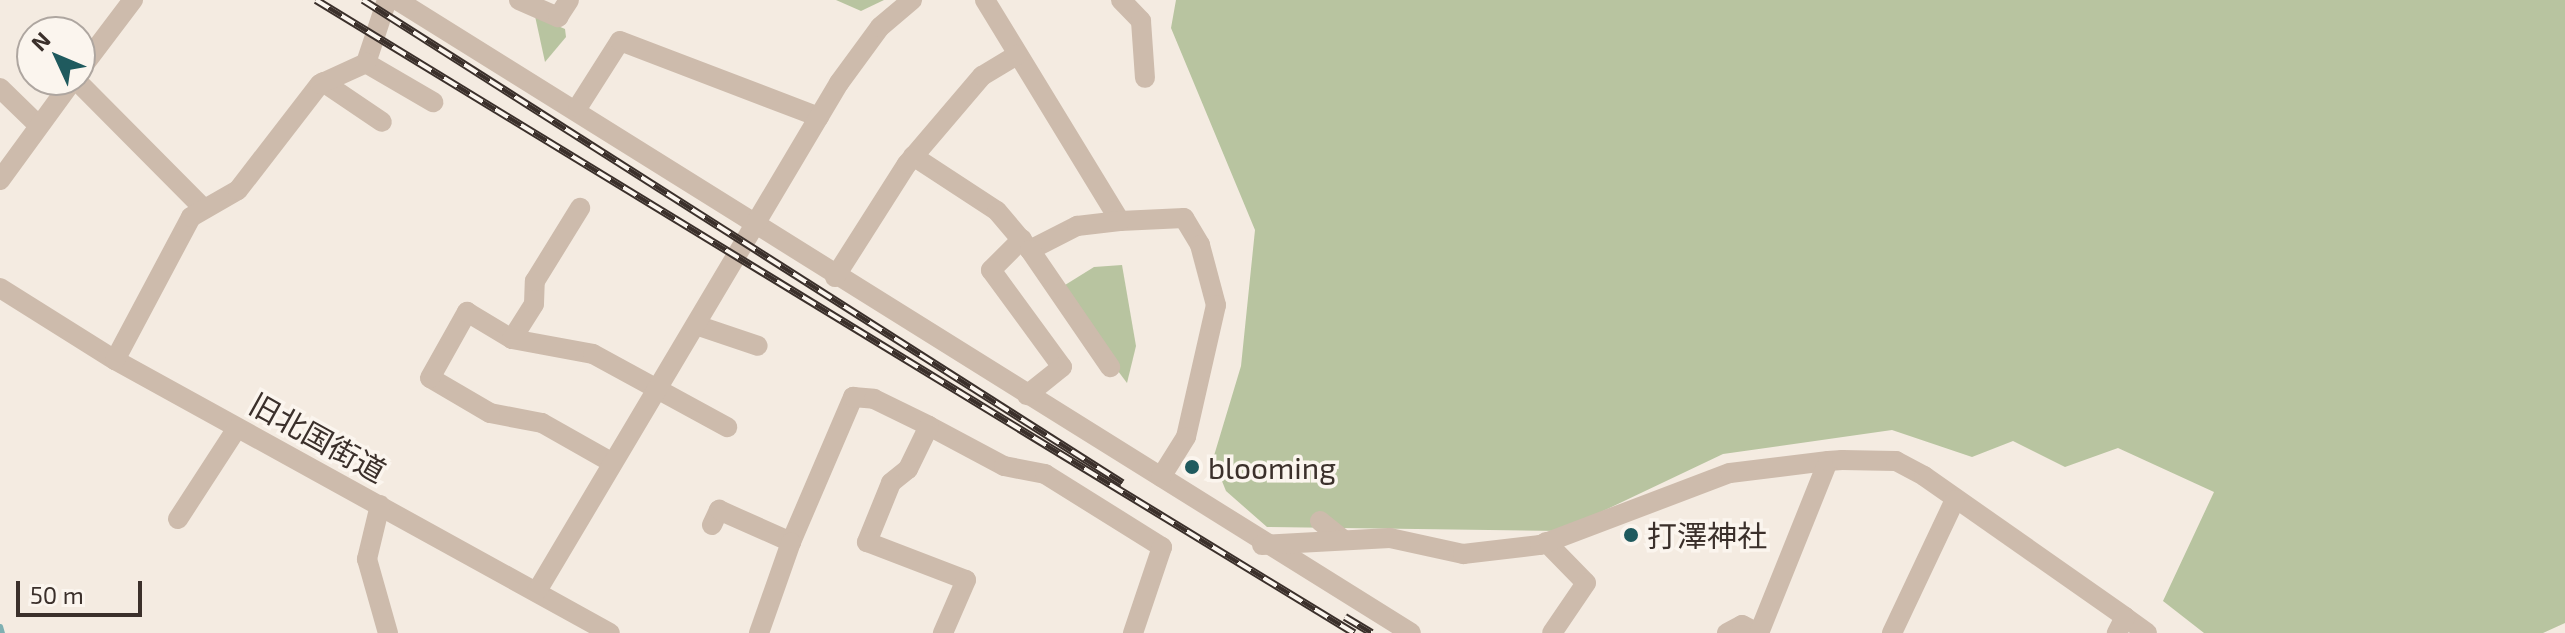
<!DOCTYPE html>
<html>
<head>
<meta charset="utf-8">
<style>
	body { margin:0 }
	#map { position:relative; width:2565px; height:633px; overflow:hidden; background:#f4ebe1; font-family:"Exo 2","Noto Sans JP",sans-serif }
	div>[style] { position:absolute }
	.green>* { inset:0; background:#b8c4a0 }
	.stream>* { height:5px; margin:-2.5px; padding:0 2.5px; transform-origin:2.5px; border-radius:2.5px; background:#7fb0b2 }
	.minor>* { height:20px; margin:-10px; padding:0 10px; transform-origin:10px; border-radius:10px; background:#cdbbac }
	.rail>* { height:8px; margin-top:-4px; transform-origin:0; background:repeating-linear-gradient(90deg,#fbf5ee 0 15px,#3b302b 0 30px); box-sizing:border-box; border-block:2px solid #3b302b }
	.dots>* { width:22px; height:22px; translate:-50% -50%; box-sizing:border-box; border:4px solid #fbf5ee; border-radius:50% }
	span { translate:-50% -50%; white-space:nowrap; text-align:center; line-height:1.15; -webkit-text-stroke:7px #fbf5ee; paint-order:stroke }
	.street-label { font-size:30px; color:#3b302b }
	.poi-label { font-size:30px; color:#3b302b }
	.left { translate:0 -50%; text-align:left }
	.north { position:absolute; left:16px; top:16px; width:80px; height:80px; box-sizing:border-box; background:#fbf5ee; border:2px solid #aea6a0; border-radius:50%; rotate:314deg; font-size:22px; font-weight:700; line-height:32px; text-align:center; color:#3b302b }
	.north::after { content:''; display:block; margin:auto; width:28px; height:36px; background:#1f5a5e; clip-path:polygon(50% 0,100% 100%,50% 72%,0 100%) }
	.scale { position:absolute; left:16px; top:581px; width:126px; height:36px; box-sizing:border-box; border:4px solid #3b302b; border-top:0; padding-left:10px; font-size:24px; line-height:28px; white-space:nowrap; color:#3b302b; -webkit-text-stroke:6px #fbf5ee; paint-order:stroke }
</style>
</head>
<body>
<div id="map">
	<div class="green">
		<i style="clip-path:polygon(836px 0,884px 0,861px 11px)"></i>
		<i style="clip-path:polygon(1176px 0,2565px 0,2565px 623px,2543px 633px,2204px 633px,2163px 601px,2214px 492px,2118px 448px,2065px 467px,2013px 441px,1972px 457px,1892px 430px,1723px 454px,1561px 531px,1267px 527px,1226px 491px,1213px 459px,1241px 366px,1255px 230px,1171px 28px)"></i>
		<i style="clip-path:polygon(535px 16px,565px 29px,566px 37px,545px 62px)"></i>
		<i style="clip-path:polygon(1122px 265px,1136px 346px,1127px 383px,1057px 290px,1094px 267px)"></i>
	</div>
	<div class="stream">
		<i style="left:0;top:626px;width:7px;rotate:74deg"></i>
	</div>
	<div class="minor">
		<i style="left:397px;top:0;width:1195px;rotate:31.97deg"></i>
		<i style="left:519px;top:0;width:43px;rotate:23.6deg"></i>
		<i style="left:558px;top:17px;width:20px;rotate:-57deg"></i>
		<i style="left:985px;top:0;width:259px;rotate:58.6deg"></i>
		<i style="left:1120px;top:221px;width:64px;rotate:-2.7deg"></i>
		<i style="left:1184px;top:218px;width:31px;rotate:59deg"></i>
		<i style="left:1200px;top:245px;width:62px;rotate:75.1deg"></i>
		<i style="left:1216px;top:305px;width:135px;rotate:102.8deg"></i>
		<i style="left:1186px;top:437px;width:47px;rotate:122deg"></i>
		<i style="left:1121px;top:0;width:29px;rotate:46deg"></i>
		<i style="left:1141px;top:21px;width:57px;rotate:86deg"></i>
		<i style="left:366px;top:63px;width:78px;rotate:30.2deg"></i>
		<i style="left:366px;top:63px;width:66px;rotate:-71.6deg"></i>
		<i style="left:80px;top:70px;width:88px;rotate:-52.9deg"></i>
		<i style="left:76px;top:80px;width:179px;rotate:45.2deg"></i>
		<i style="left:323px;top:82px;width:71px;rotate:34.1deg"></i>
		<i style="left:0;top:88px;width:53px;rotate:44.2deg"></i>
		<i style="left:578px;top:107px;width:78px;rotate:-57.5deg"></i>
		<i style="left:620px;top:41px;width:213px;rotate:20.9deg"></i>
		<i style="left:913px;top:156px;width:100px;rotate:33.2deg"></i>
		<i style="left:997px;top:211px;width:51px;rotate:49.8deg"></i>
		<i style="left:1030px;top:250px;width:53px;rotate:-27.1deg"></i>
		<i style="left:1077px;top:226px;width:43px;rotate:-6.6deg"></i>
		<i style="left:0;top:180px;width:124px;rotate:-53.9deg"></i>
		<i style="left:1022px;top:239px;width:44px;rotate:135deg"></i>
		<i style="left:991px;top:270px;width:120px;rotate:53.8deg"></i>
		<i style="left:1062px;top:367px;width:45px;rotate:141.3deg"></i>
		<i style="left:1030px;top:250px;width:142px;rotate:55.6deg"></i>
		<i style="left:835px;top:277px;width:134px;rotate:-57.5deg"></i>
		<i style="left:907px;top:164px;width:116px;rotate:-49.6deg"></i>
		<i style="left:982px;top:76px;width:41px;rotate:-31deg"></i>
		<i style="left:0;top:288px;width:136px;rotate:32.1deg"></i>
		<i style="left:115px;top:360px;width:565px;rotate:28.88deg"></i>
		<i style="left:696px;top:325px;width:65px;rotate:18.7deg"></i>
		<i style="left:512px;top:339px;width:41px;rotate:-57.8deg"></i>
		<i style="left:534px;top:304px;width:23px;rotate:-88deg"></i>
		<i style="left:535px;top:281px;width:86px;rotate:-58.3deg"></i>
		<i style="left:115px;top:360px;width:162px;rotate:-62deg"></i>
		<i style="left:191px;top:217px;width:54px;rotate:-29.9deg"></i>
		<i style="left:238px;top:190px;width:134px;rotate:-52.3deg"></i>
		<i style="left:320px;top:84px;width:51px;rotate:-24.5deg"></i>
		<i style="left:929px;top:426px;width:85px;rotate:28.1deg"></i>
		<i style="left:1004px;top:466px;width:42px;rotate:11deg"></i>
		<i style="left:1045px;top:474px;width:138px;rotate:32deg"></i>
		<i style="left:1162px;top:547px;width:91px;rotate:108.6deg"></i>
		<i style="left:611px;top:462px;width:79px;rotate:-150.5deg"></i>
		<i style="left:542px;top:423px;width:53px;rotate:-169.1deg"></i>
		<i style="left:490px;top:413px;width:69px;rotate:-149.7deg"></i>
		<i style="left:430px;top:378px;width:76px;rotate:-60.7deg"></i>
		<i style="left:467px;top:312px;width:52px;rotate:31deg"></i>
		<i style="left:512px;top:339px;width:82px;rotate:10.5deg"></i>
		<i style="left:593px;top:354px;width:153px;rotate:28.6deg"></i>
		<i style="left:380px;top:505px;width:56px;rotate:103.5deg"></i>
		<i style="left:367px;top:559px;width:77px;rotate:74.2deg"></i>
		<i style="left:178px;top:519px;width:108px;rotate:-57deg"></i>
		<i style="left:1320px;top:521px;width:28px;rotate:39deg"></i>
		<i style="left:712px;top:525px;width:17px;rotate:-65deg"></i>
		<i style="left:719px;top:510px;width:79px;rotate:24deg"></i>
		<i style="left:791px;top:542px;width:158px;rotate:-66.8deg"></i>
		<i style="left:853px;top:397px;width:21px;rotate:5deg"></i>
		<i style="left:874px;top:399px;width:61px;rotate:26.1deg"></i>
		<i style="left:929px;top:426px;width:48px;rotate:116deg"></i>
		<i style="left:908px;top:469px;width:22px;rotate:141deg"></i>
		<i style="left:891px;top:483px;width:64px;rotate:112.1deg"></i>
		<i style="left:867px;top:542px;width:106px;rotate:21deg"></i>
		<i style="left:966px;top:580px;width:58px;rotate:113.5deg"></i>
		<i style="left:1546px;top:542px;width:57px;rotate:45.7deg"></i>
		<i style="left:1586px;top:583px;width:60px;rotate:124.2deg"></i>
		<i style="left:1262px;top:545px;width:128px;rotate:-3.1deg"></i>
		<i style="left:1390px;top:538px;width:75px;rotate:12.4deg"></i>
		<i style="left:1463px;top:554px;width:78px;rotate:-6.7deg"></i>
		<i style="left:1540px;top:545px;width:203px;rotate:-20.8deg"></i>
		<i style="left:1730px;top:473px;width:99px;rotate:-7deg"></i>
		<i style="left:537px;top:591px;width:591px;rotate:-59.27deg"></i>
		<i style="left:839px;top:83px;width:69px;rotate:-53.8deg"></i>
		<i style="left:880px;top:27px;width:42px;rotate:-40.2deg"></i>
		<i style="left:2125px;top:617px;width:27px;rotate:36deg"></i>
		<i style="left:759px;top:633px;width:96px;rotate:-70.6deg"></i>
		<i style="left:1727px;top:633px;width:17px;rotate:-28deg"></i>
		<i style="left:1742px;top:625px;width:18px;rotate:27deg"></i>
		<i style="left:1759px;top:633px;width:185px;rotate:-68.1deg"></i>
		<i style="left:1828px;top:461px;width:14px;rotate:-4deg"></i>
		<i style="left:1842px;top:460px;width:54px;rotate:1.1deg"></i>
		<i style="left:1896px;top:461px;width:32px;rotate:28deg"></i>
		<i style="left:1924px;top:476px;width:246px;rotate:35deg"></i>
		<i style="left:2125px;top:617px;width:18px;rotate:117deg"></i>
		<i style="left:1892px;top:633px;width:147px;rotate:-64.7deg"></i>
	</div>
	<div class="rail">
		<i style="left:316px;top:0;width:1216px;rotate:31.38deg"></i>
		<i style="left:363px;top:0;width:900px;rotate:32.47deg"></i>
		<i style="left:1345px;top:617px;width:31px;rotate:31deg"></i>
	</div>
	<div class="dots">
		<i style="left:1192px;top:467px;background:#1f5a5e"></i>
		<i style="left:1631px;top:535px;background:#1f5a5e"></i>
	</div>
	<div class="street-label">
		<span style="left:318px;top:437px;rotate:29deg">旧北国街道</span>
	</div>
	<div class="poi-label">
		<span class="left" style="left:1208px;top:467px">blooming</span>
		<span class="left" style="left:1647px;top:535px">打澤神社</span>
	</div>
	<div class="north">N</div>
	<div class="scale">50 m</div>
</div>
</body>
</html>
